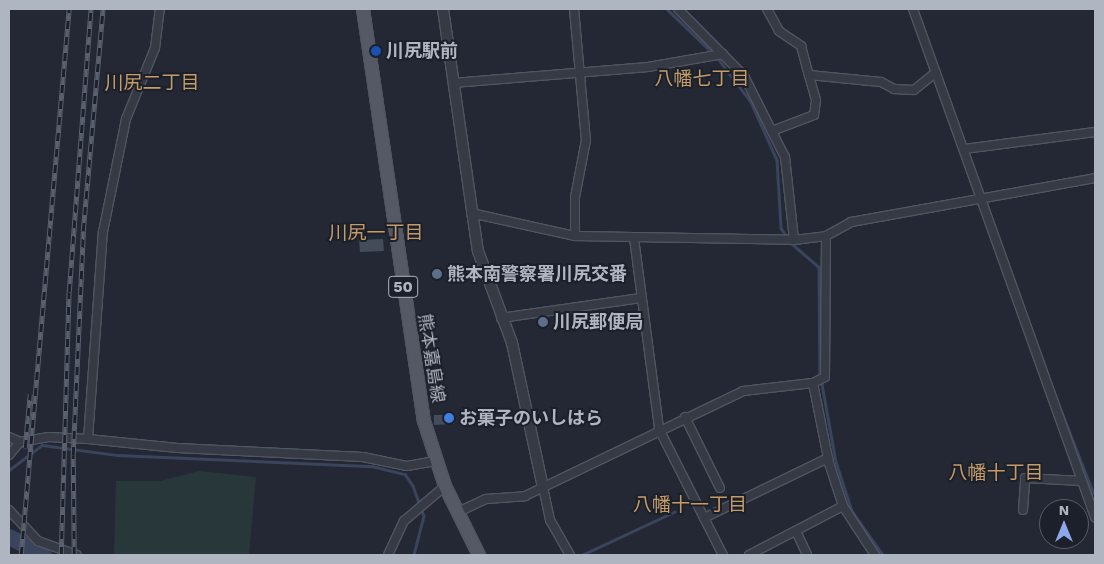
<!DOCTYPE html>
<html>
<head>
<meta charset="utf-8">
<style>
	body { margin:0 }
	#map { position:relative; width:1104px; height:564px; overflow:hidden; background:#232834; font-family:"Work Sans","Noto Sans JP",sans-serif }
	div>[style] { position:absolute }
	.green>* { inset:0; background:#28383a }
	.stream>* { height:2.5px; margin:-1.25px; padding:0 1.25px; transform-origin:1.25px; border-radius:1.25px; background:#3a445c }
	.river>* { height:16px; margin:-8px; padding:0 8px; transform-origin:8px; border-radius:8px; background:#3a445c }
	.building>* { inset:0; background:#444b59 }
	.roads { filter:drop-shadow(1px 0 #505560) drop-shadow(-1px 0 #505560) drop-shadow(0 1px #505560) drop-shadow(0 -1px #505560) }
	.minor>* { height:8px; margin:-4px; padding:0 4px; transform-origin:4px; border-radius:4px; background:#363a45 }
	.tertiary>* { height:10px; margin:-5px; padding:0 5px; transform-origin:5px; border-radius:5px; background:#363a45 }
	.primary>* { height:12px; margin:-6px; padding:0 6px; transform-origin:6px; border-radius:6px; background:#545965 }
	.rail>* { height:4.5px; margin-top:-2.25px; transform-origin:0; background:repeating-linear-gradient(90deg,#1b202a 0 8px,#5a606e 0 16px); box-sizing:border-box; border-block:1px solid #5a606e }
	.dots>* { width:14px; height:14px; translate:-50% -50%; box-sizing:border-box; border:2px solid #1b202a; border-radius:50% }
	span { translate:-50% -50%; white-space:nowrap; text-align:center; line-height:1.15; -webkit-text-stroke:4px #1b202a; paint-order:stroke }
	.shield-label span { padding:1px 4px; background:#1b202a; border:1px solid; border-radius:4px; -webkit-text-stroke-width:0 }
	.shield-label { font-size:16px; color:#b0b5c2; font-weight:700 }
	.poi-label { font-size:18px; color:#b0b5c2; font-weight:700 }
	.left { translate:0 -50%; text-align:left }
	.street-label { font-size:18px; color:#b0b5c2 }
	.neighbourhood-label { font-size:19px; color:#c59b68 }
	.frame { position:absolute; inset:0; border:10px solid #b0b5c2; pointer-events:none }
	.north { position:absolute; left:1039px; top:499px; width:50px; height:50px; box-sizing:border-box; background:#1b202a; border:1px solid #575c67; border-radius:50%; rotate:0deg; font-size:14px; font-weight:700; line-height:20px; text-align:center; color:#b0b5c2 }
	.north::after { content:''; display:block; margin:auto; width:18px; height:22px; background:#8da7ea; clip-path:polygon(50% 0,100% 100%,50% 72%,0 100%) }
</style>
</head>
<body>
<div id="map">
	<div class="green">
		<i style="clip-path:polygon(199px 471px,256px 477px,249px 555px,114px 555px,116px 481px,160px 481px)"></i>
	</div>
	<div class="stream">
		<i style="left:667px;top:9px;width:68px;rotate:43.8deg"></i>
		<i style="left:716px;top:56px;width:58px;rotate:52.7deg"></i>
		<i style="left:751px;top:102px;width:64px;rotate:65.9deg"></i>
		<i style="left:777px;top:160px;width:68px;rotate:86.6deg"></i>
		<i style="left:781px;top:228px;width:11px;rotate:56deg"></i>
		<i style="left:917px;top:10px;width:39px;rotate:71deg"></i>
		<i style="left:790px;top:242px;width:38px;rotate:41deg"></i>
		<i style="left:819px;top:267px;width:106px;rotate:89.5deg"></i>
		<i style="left:820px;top:373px;width:90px;rotate:79.8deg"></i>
		<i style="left:836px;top:462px;width:52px;rotate:71.9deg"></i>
		<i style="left:852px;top:511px;width:54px;rotate:54.8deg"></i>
		<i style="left:1047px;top:374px;width:127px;rotate:68.7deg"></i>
		<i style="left:1093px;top:492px;width:6px;rotate:121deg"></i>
		<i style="left:9px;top:470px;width:41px;rotate:-37.1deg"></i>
		<i style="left:42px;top:445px;width:76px;rotate:7.6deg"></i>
		<i style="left:117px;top:455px;width:255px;rotate:2.5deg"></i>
		<i style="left:372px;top:466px;width:34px;rotate:14deg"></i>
		<i style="left:405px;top:474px;width:14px;rotate:56deg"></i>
		<i style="left:413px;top:486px;width:32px;rotate:70deg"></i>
		<i style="left:424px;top:516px;width:40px;rotate:104.4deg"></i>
		<i style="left:582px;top:555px;width:102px;rotate:-25.1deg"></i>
	</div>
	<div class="river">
		<i style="left:9px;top:537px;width:39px;rotate:27deg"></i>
	</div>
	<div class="building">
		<i style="clip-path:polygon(383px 239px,384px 251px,360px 252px,359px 240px)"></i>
		<i style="clip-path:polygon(434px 415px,454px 415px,454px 424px,434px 425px)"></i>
	</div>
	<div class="roads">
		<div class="minor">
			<i style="left:574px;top:9px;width:132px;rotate:84.8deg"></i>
			<i style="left:586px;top:140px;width:58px;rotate:100.9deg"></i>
			<i style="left:575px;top:197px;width:39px;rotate:90deg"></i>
			<i style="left:678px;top:9px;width:94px;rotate:45.4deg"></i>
			<i style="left:744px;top:76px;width:91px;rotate:63.2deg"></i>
			<i style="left:785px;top:157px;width:83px;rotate:83.8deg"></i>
			<i style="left:767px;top:9px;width:25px;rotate:61deg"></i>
			<i style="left:779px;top:31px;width:27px;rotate:34deg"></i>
			<i style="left:801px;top:46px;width:30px;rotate:75deg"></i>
			<i style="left:809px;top:75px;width:72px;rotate:5.6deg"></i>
			<i style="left:881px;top:82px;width:15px;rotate:28deg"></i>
			<i style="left:894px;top:89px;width:20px;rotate:3deg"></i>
			<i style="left:914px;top:90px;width:28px;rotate:-39deg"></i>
			<i style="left:913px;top:9px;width:540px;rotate:70.29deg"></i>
			<i style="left:453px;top:83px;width:196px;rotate:-4.7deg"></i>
			<i style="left:648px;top:67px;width:76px;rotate:-9.8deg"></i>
			<i style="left:772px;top:131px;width:45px;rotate:-20.9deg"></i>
			<i style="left:814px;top:115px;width:15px;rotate:-82deg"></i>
			<i style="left:816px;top:100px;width:26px;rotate:-106deg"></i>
			<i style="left:964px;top:149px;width:132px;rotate:-7.4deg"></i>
			<i style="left:471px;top:213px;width:107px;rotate:12.5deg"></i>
			<i style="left:575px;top:236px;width:219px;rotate:1deg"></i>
			<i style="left:794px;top:240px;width:32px;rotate:-7deg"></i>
			<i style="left:826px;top:236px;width:29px;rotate:-29deg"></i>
			<i style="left:851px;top:222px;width:248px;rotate:-10.2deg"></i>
			<i style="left:634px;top:238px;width:193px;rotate:82.5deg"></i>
			<i style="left:659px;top:429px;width:141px;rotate:63.1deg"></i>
			<i style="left:501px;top:318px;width:141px;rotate:-8.1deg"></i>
			<i style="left:813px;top:383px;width:82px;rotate:78.7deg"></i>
			<i style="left:829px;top:463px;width:45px;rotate:72deg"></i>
			<i style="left:843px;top:506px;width:59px;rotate:56.9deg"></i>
			<i style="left:685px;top:417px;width:79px;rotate:63.8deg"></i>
			<i style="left:9px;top:437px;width:12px;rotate:24deg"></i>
			<i style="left:20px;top:442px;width:29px;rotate:-10deg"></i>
			<i style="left:49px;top:437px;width:39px;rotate:3deg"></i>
			<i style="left:88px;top:439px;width:90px;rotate:5.7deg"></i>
			<i style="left:178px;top:448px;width:185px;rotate:2.8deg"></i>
			<i style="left:363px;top:457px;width:45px;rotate:11.6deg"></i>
			<i style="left:407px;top:466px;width:29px;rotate:-10deg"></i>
			<i style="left:88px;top:439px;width:208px;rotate:-85.9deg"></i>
			<i style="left:103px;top:232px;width:115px;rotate:-78.5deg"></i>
			<i style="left:126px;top:119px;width:77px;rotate:-67.8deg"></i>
			<i style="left:155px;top:48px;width:39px;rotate:-83deg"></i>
			<i style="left:9px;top:455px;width:17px;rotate:-50deg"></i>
			<i style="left:543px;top:487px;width:34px;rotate:78deg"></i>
			<i style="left:550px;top:520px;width:40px;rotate:60.3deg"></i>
			<i style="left:9px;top:510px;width:42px;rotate:46.9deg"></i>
			<i style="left:38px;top:541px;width:41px;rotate:19.7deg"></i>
			<i style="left:1023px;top:510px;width:32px;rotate:-86deg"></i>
			<i style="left:1025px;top:478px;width:57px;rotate:3deg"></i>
			<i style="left:458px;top:512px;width:31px;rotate:-25deg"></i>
			<i style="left:486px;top:499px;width:39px;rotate:-4deg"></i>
			<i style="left:525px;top:496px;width:242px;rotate:-25.7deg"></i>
			<i style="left:743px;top:391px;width:70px;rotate:-6.5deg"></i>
			<i style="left:813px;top:383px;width:13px;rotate:-27deg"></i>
			<i style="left:825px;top:377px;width:141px;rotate:-89.6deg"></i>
			<i style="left:704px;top:518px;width:138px;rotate:-25.8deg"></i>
			<i style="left:796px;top:531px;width:26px;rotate:65deg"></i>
			<i style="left:388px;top:555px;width:38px;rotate:-65deg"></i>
			<i style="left:404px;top:521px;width:54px;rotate:-40.5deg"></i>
			<i style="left:749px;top:555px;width:106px;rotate:-27.5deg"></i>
		</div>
		<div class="tertiary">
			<i style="left:443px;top:9px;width:245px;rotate:81.8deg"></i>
			<i style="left:478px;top:251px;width:98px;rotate:69.7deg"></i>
			<i style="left:512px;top:343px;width:147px;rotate:77.9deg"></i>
		</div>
		<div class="primary">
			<i style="left:363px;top:9px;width:416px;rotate:81.6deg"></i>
			<i style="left:424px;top:421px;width:68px;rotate:72.1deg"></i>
			<i style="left:445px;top:486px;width:77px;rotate:63.8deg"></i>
		</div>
	</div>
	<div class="rail">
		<i style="left:25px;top:448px;width:54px;rotate:-84.7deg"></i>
		<i style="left:21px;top:555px;width:548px;rotate:-84.98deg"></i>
		<i style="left:61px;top:555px;width:263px;rotate:-88.3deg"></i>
		<i style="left:69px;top:292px;width:284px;rotate:-85.6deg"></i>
		<i style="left:74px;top:555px;width:100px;rotate:-90.6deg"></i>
		<i style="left:73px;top:455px;width:224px;rotate:-87.4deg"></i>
		<i style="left:83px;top:231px;width:223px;rotate:-84.9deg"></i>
	</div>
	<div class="dots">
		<i style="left:376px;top:51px;background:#1a4fb4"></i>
		<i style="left:437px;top:274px;background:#5c6f8a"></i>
		<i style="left:543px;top:322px;background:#5c6f8a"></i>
		<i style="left:449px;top:418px;background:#3f7fe0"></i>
	</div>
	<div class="shield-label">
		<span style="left:403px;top:287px">50</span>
	</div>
	<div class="poi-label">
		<span class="left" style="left:386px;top:51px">川尻駅前</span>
		<span class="left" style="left:447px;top:274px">熊本南警察署川尻交番</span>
		<span class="left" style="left:553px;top:322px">川尻郵便局</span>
		<span class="left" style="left:459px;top:418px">お菓子のいしはら</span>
	</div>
	<div class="street-label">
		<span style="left:431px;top:358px;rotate:81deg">熊本嘉島線</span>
	</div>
	<div class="neighbourhood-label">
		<span style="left:702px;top:79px">八幡七丁目</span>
		<span style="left:152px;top:83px">川尻二丁目</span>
		<span style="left:376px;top:233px">川尻一丁目</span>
		<span style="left:996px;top:473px">八幡十丁目</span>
		<span style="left:690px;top:505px">八幡十一丁目</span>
	</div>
	<div class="frame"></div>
	<div class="north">N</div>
</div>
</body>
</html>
